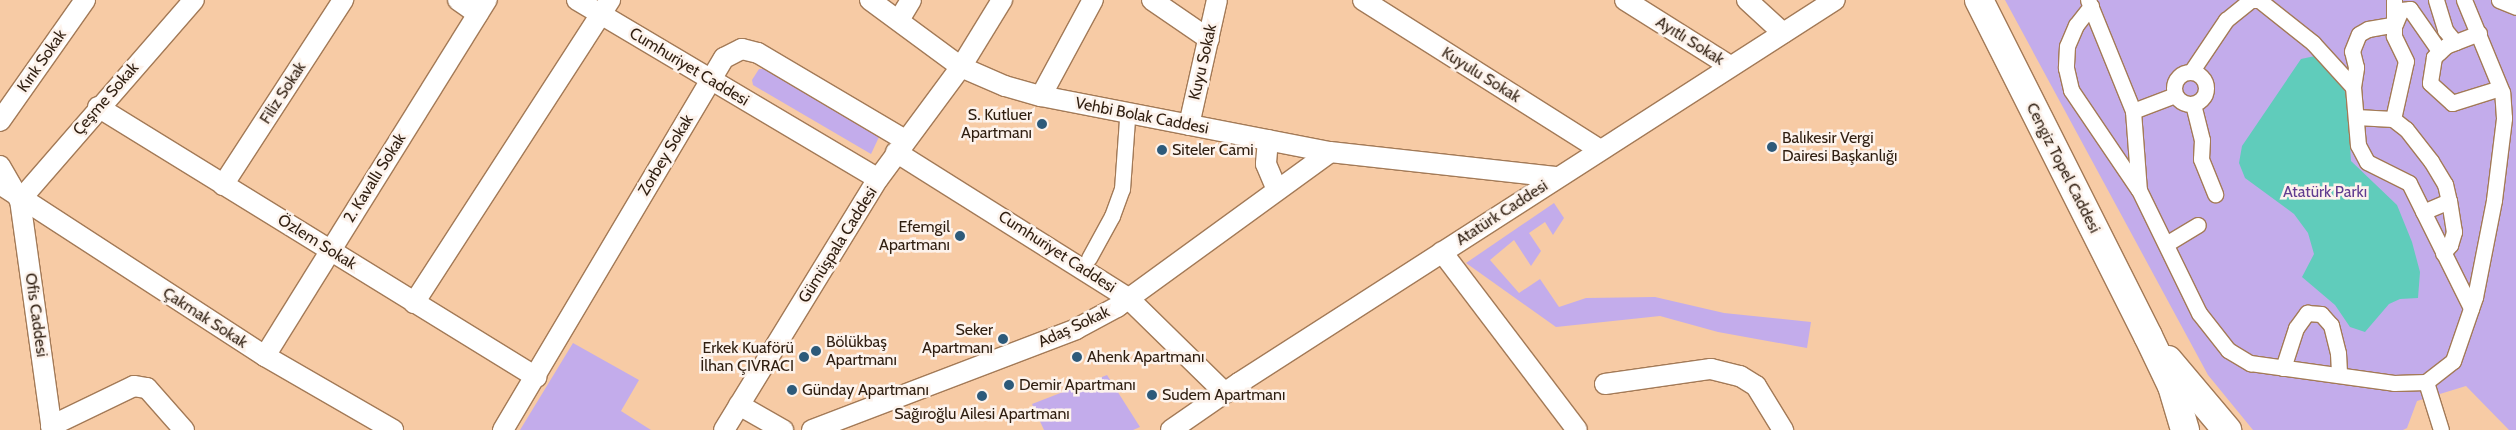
<!DOCTYPE html>
<html>
<head>
<meta charset="utf-8">
<style>
	body { margin:0 }
	#map { position:relative; width:2516px; height:430px; overflow:hidden; background:#f7cba5; font-family:Cabin,sans-serif }
	div>[style] { position:absolute }
	.green>* { inset:0; background:#c3aceb }
	.water>* { inset:0; background:#60ccbb }
	.roads { filter:drop-shadow(1px 0 #a37a57) drop-shadow(-1px 0 #a37a57) drop-shadow(0 1px #a37a57) drop-shadow(0 -1px #a37a57) }
	.pedestrian>* { height:15px; margin:-7.5px; padding:0 7.5px; transform-origin:7.5px; border-radius:7.5px; background:#fff }
	.pedestrian>.ring { margin:-7.5px; padding:0; box-sizing:content-box; background:none; border:15px solid #fff; border-radius:50% }
	.minor>* { height:20px; margin:-10px; padding:0 10px; transform-origin:10px; border-radius:10px; background:#fff }
	.secondary>* { height:28px; margin:-14px; padding:0 14px; transform-origin:14px; border-radius:14px; background:#fff }
	.dots>* { width:14px; height:14px; translate:-50% -50%; box-sizing:border-box; border:2px solid #fdf3ec; border-radius:50% }
	span { translate:-50% -50%; white-space:nowrap; text-align:center; line-height:1.15; -webkit-text-stroke:5px #fdf3ec; paint-order:stroke }
	.street-label { font-size:16px; color:#2f1e10 }
	.poi-label { font-size:16px; color:#2f1e10 }
	.right { translate:-100% -50%; text-align:right }
	.left { translate:0 -50%; text-align:left }
	.park-label { font-size:16px; color:#613d90 }
</style>
</head>
<body>
<div id="map">
	<div class="green">
		<i style="clip-path:polygon(2005px 0,2516px 0,2516px 430px,2509px 430px,2466px 386px,2417px 401px,2407px 428px,2403px 430px,2253px 430px,2208px 375px)"></i>
		<i style="clip-path:polygon(759px 69px,764px 69px,879px 137px,871px 154px,753px 85px,752px 80px)"></i>
		<i style="clip-path:polygon(1554px 203px,1564px 218px,1553px 235px,1545px 222px,1529px 233px,1541px 251px,1531px 266px,1514px 240px,1490px 260px,1519px 293px,1540px 279px,1559px 307px,1586px 298px,1655px 297px,1724px 313px,1811px 322px,1807px 348px,1718px 332px,1660px 316px,1556px 327px,1466px 263px)"></i>
		<i style="clip-path:polygon(573px 343px,639px 380px,621px 411px,651px 430px,520px 430px)"></i>
		<i style="clip-path:polygon(1107px 375px,1140px 427px,1133px 430px,1044px 430px,1032px 404px)"></i>
	</div>
	<div class="water">
		<i style="clip-path:polygon(2315px 56px,2335px 75px,2347px 95px,2351px 161px,2397px 205px,2412px 242px,2420px 272px,2418px 298px,2400px 299px,2389px 304px,2365px 332px,2350px 327px,2335px 305px,2302px 277px,2314px 254px,2308px 233px,2294px 214px,2245px 178px,2239px 163px,2242px 146px,2301px 59px)"></i>
	</div>
	<div class="roads">
		<div class="pedestrian">
			<i style="left:2088px;top:0;width:120px;rotate:67.9deg"></i>
			<i style="left:2133px;top:111px;width:79px;rotate:85.7deg"></i>
			<i style="left:2139px;top:190px;width:137px;rotate:64deg"></i>
			<i style="left:2199px;top:313px;width:47px;rotate:51.9deg"></i>
			<i style="left:2228px;top:350px;width:26px;rotate:31deg"></i>
			<i style="left:2250px;top:363px;width:145px;rotate:7.9deg"></i>
			<i style="left:2394px;top:383px;width:32px;rotate:-2deg"></i>
			<i style="left:2426px;top:382px;width:34px;rotate:-38deg"></i>
			<i style="left:2453px;top:361px;width:68px;rotate:-71deg"></i>
			<i style="left:2475px;top:297px;width:99px;rotate:-78.9deg"></i>
			<i style="left:2494px;top:200px;width:83px;rotate:-83deg"></i>
			<i style="left:2504px;top:118px;width:26px;rotate:-94deg"></i>
			<i style="left:2502px;top:92px;width:100px;rotate:-112.4deg"></i>
			<i style="left:2436px;top:0;width:31px;rotate:73deg"></i>
			<i style="left:2445px;top:30px;width:16px;rotate:50deg"></i>
			<i style="left:2499px;top:0;width:18px;rotate:22deg"></i>
			<i style="left:2091px;top:6px;width:24px;rotate:128deg"></i>
			<i style="left:2076px;top:25px;width:23px;rotate:113deg"></i>
			<i style="left:2067px;top:46px;width:22px;rotate:93deg"></i>
			<i style="left:2066px;top:68px;width:23px;rotate:77deg"></i>
			<i style="left:2071px;top:90px;width:120px;rotate:55.9deg"></i>
			<i style="left:2395px;top:24px;width:15px;rotate:-67deg"></i>
			<i style="left:2401px;top:10px;width:9px;rotate:-6deg"></i>
			<i style="left:2410px;top:9px;width:52px;rotate:55.1deg"></i>
			<i style="left:2479px;top:33px;width:34px;rotate:159deg"></i>
			<i style="left:2447px;top:45px;width:18px;rotate:137deg"></i>
			<i style="left:2434px;top:57px;width:26px;rotate:99deg"></i>
			<i style="left:2430px;top:83px;width:30px;rotate:42deg"></i>
			<i style="left:2452px;top:103px;width:50px;rotate:-17.4deg"></i>
			<i class="ring" style="left:2174px;top:72px;width:17px;height:17px"></i>
			<i style="left:2191px;top:72px;width:63px;rotate:-56.1deg"></i>
			<i style="left:2226px;top:20px;width:32px;rotate:-39deg"></i>
			<i style="left:2251px;top:0;width:8px"></i>
			<i style="left:2259px;top:0;width:69px;rotate:38.5deg"></i>
			<i style="left:2313px;top:43px;width:59px;rotate:47.7deg"></i>
			<i style="left:2353px;top:87px;width:58px;rotate:85.1deg"></i>
			<i style="left:2358px;top:145px;width:19px;rotate:62deg"></i>
			<i style="left:2367px;top:162px;width:47px;rotate:26.6deg"></i>
			<i style="left:2409px;top:183px;width:140px;rotate:63.6deg"></i>
			<i style="left:2353px;top:87px;width:20px;rotate:-81deg"></i>
			<i style="left:2356px;top:67px;width:16px;rotate:-104deg"></i>
			<i style="left:2352px;top:51px;width:18px;rotate:-68deg"></i>
			<i style="left:2359px;top:34px;width:10px;rotate:-29deg"></i>
			<i style="left:2368px;top:29px;width:27px;rotate:-10deg"></i>
			<i style="left:2193px;top:104px;width:37px;rotate:76deg"></i>
			<i style="left:2202px;top:140px;width:19px;rotate:93deg"></i>
			<i style="left:2201px;top:159px;width:38px;rotate:68deg"></i>
			<i style="left:2133px;top:111px;width:45px;rotate:-20.9deg"></i>
			<i style="left:2356px;top:117px;width:37px;rotate:3deg"></i>
			<i style="left:2393px;top:119px;width:16px;rotate:38deg"></i>
			<i style="left:2406px;top:129px;width:41px;rotate:52deg"></i>
			<i style="left:2431px;top:161px;width:27px;rotate:59deg"></i>
			<i style="left:2445px;top:184px;width:17px;rotate:77deg"></i>
			<i style="left:2449px;top:201px;width:28px;rotate:157deg"></i>
			<i style="left:2393px;top:119px;width:59px;rotate:-77.4deg"></i>
			<i style="left:2406px;top:61px;width:28px;rotate:-116deg"></i>
			<i style="left:2394px;top:36px;width:36px;rotate:-90deg"></i>
			<i style="left:2166px;top:244px;width:37px;rotate:-31deg"></i>
			<i style="left:2443px;top:253px;width:11px;rotate:-49deg"></i>
			<i style="left:2450px;top:245px;width:14px;rotate:-73deg"></i>
			<i style="left:2454px;top:232px;width:31px;rotate:-99deg"></i>
			<i style="left:1089px;top:258px;width:48px;rotate:-61.3deg"></i>
			<i style="left:1112px;top:216px;width:29px;rotate:-70deg"></i>
			<i style="left:1122px;top:189px;width:70px;rotate:-85.9deg"></i>
			<i style="left:2283px;top:368px;width:42px;rotate:-72deg"></i>
			<i style="left:2296px;top:328px;width:19px;rotate:-54deg"></i>
			<i style="left:2307px;top:313px;width:14px;rotate:4deg"></i>
			<i style="left:2321px;top:314px;width:15px;rotate:48deg"></i>
			<i style="left:2331px;top:325px;width:29px;rotate:76deg"></i>
			<i style="left:2338px;top:353px;width:22px;rotate:87deg"></i>
			<i style="left:2426px;top:382px;width:50px;rotate:72.6deg"></i>
		</div>
		<div class="minor">
			<i style="left:458px;top:0;width:24px;rotate:35deg"></i>
			<i style="left:577px;top:0;width:350px;rotate:30.7deg"></i>
			<i style="left:870px;top:0;width:113px;rotate:36.4deg"></i>
			<i style="left:961px;top:67px;width:48px;rotate:23.4deg"></i>
			<i style="left:1005px;top:86px;width:37px;rotate:16deg"></i>
			<i style="left:1041px;top:96px;width:294px;rotate:11deg"></i>
			<i style="left:1330px;top:152px;width:229px;rotate:6.3deg"></i>
			<i style="left:1152px;top:0;width:69px;rotate:34.4deg"></i>
			<i style="left:1363px;top:0;width:280px;rotate:32.3deg"></i>
			<i style="left:1625px;top:0;width:124px;rotate:32.2deg"></i>
			<i style="left:1747px;top:0;width:49px;rotate:42.5deg"></i>
			<i style="left:899px;top:20px;width:23px;rotate:-59deg"></i>
			<i style="left:1041px;top:96px;width:109px;rotate:-61.6deg"></i>
			<i style="left:98px;top:107px;width:515px;rotate:31.65deg"></i>
			<i style="left:0;top:121px;width:148px;rotate:-54.9deg"></i>
			<i style="left:1189px;top:125px;width:128px;rotate:-77.4deg"></i>
			<i style="left:1268px;top:140px;width:24px;rotate:95deg"></i>
			<i style="left:1266px;top:164px;width:28px;rotate:67deg"></i>
			<i style="left:896px;top:152px;width:274px;rotate:32.2deg"></i>
			<i style="left:1128px;top:298px;width:136px;rotate:44.4deg"></i>
			<i style="left:0;top:166px;width:39px;rotate:60deg"></i>
			<i style="left:20px;top:200px;width:232px;rotate:82.1deg"></i>
			<i style="left:0;top:184px;width:316px;rotate:33deg"></i>
			<i style="left:265px;top:356px;width:148px;rotate:30deg"></i>
			<i style="left:223px;top:185px;width:221px;rotate:-57deg"></i>
			<i style="left:20px;top:200px;width:265px;rotate:-49deg"></i>
			<i style="left:1442px;top:252px;width:223px;rotate:52.8deg"></i>
			<i style="left:414px;top:303px;width:361px;rotate:-57.1deg"></i>
			<i style="left:265px;top:356px;width:420px;rotate:-58.1deg"></i>
			<i style="left:1605px;top:384px;width:107px;rotate:-8.1deg"></i>
			<i style="left:1711px;top:369px;width:30px;rotate:14deg"></i>
			<i style="left:1740px;top:376px;width:19px;rotate:32deg"></i>
			<i style="left:1756px;top:386px;width:52px;rotate:58.5deg"></i>
			<i style="left:739px;top:405px;width:51px;rotate:29.6deg"></i>
			<i style="left:51px;top:426px;width:92px;rotate:-25.7deg"></i>
			<i style="left:134px;top:386px;width:13px;rotate:9deg"></i>
			<i style="left:147px;top:388px;width:56px;rotate:48.6deg"></i>
			<i style="left:503px;top:430px;width:433px;rotate:-59.3deg"></i>
			<i style="left:724px;top:58px;width:20px;rotate:-27deg"></i>
			<i style="left:742px;top:49px;width:16px;rotate:14deg"></i>
			<i style="left:758px;top:53px;width:171px;rotate:30.6deg"></i>
			<i style="left:724px;top:430px;width:294px;rotate:-58.5deg"></i>
			<i style="left:878px;top:179px;width:139px;rotate:-53.5deg"></i>
			<i style="left:961px;top:67px;width:79px;rotate:-58.5deg"></i>
			<i style="left:812px;top:430px;width:283px;rotate:-20.9deg"></i>
			<i style="left:1076px;top:329px;width:47px;rotate:-28.2deg"></i>
			<i style="left:1117px;top:307px;width:263px;rotate:-36deg"></i>
			<i style="left:1171px;top:430px;width:83px;rotate:-34.7deg"></i>
			<i style="left:1239px;top:383px;width:708px;rotate:-32.73deg"></i>
		</div>
		<div class="secondary">
			<i style="left:1979px;top:0;width:376px;rotate:63.3deg"></i>
			<i style="left:2148px;top:336px;width:55px;rotate:64.4deg"></i>
			<i style="left:2172px;top:386px;width:46px;rotate:73.5deg"></i>
			<i style="left:2168px;top:360px;width:92px;rotate:49.9deg"></i>
		</div>
	</div>
	<div class="dots">
		<i style="left:1042px;top:124px;background:#2d5a7a"></i>
		<i style="left:1772px;top:147px;background:#2d5a7a"></i>
		<i style="left:1162px;top:150px;background:#2d5a7a"></i>
		<i style="left:960px;top:236px;background:#2d5a7a"></i>
		<i style="left:1003px;top:339px;background:#2d5a7a"></i>
		<i style="left:816px;top:351px;background:#2d5a7a"></i>
		<i style="left:804px;top:357px;background:#2d5a7a"></i>
		<i style="left:1077px;top:357px;background:#2d5a7a"></i>
		<i style="left:1009px;top:385px;background:#2d5a7a"></i>
		<i style="left:792px;top:390px;background:#2d5a7a"></i>
		<i style="left:1152px;top:395px;background:#2d5a7a"></i>
		<i style="left:982px;top:396px;background:#2d5a7a"></i>
	</div>
	<div class="street-label">
		<span style="left:1690px;top:41px;rotate:32deg">Ayıtlı Sokak</span>
		<span style="left:42px;top:61px;rotate:-55deg">Kırık Sokak</span>
		<span style="left:1203px;top:62px;rotate:-77deg">Kuyu Sokak</span>
		<span style="left:689px;top:67px;rotate:31deg">Cumhuriyet Caddesi</span>
		<span style="left:1481px;top:75px;rotate:32deg">Kuyulu Sokak</span>
		<span style="left:283px;top:93px;rotate:-57deg">Filiz Sokak</span>
		<span style="left:106px;top:99px;rotate:-49deg">Çeşme Sokak</span>
		<span style="left:1142px;top:116px;rotate:11deg">Vehbi Bolak Caddesi</span>
		<span style="left:666px;top:155px;rotate:-59deg">Zorbey Sokak</span>
		<span style="left:2063px;top:168px;rotate:63deg">Cengiz Topel Caddesi</span>
		<span style="left:375px;top:178px;rotate:-58deg">2. Kavallı Sokak</span>
		<span style="left:1502px;top:213px;rotate:-33deg">Atatürk Caddesi</span>
		<span style="left:317px;top:242px;rotate:32deg">Özlem Sokak</span>
		<span style="left:838px;top:245px;rotate:-58deg">Gümüşpala Caddesi</span>
		<span style="left:1057px;top:252px;rotate:33deg">Cumhuriyet Caddesi</span>
		<span style="left:36px;top:315px;rotate:82deg">Ofis Caddesi</span>
		<span style="left:205px;top:318px;rotate:33deg">Çakmak Sokak</span>
		<span style="left:1074px;top:327px;rotate:-25deg">Adaş Sokak</span>
	</div>
	<div class="poi-label">
		<span class="right" style="left:1032px;top:124px">S. Kutluer<br>Apartmanı</span>
		<span class="left" style="left:1782px;top:147px">Balıkesir Vergi<br>Dairesi Başkanlığı</span>
		<span class="left" style="left:1172px;top:150px">Siteler Cami</span>
		<span class="right" style="left:950px;top:236px">Efemgil<br>Apartmanı</span>
		<span class="right" style="left:993px;top:339px">Seker<br>Apartmanı</span>
		<span class="left" style="left:826px;top:351px">Bölükbaş<br>Apartmanı</span>
		<span class="right" style="left:794px;top:357px">Erkek Kuaförü<br>İlhan ÇIVRACI</span>
		<span class="left" style="left:1087px;top:357px">Ahenk Apartmanı</span>
		<span class="left" style="left:1019px;top:385px">Demir Apartmanı</span>
		<span class="left" style="left:802px;top:390px">Günday Apartmanı</span>
		<span class="left" style="left:1162px;top:395px">Sudem Apartmanı</span>
		<span style="left:982px;top:414px">Sağıroğlu Ailesi Apartmanı</span>
	</div>
	<div class="park-label">
		<span style="left:2325px;top:192px">Atatürk Parkı</span>
	</div>
</div>
</body>
</html>
